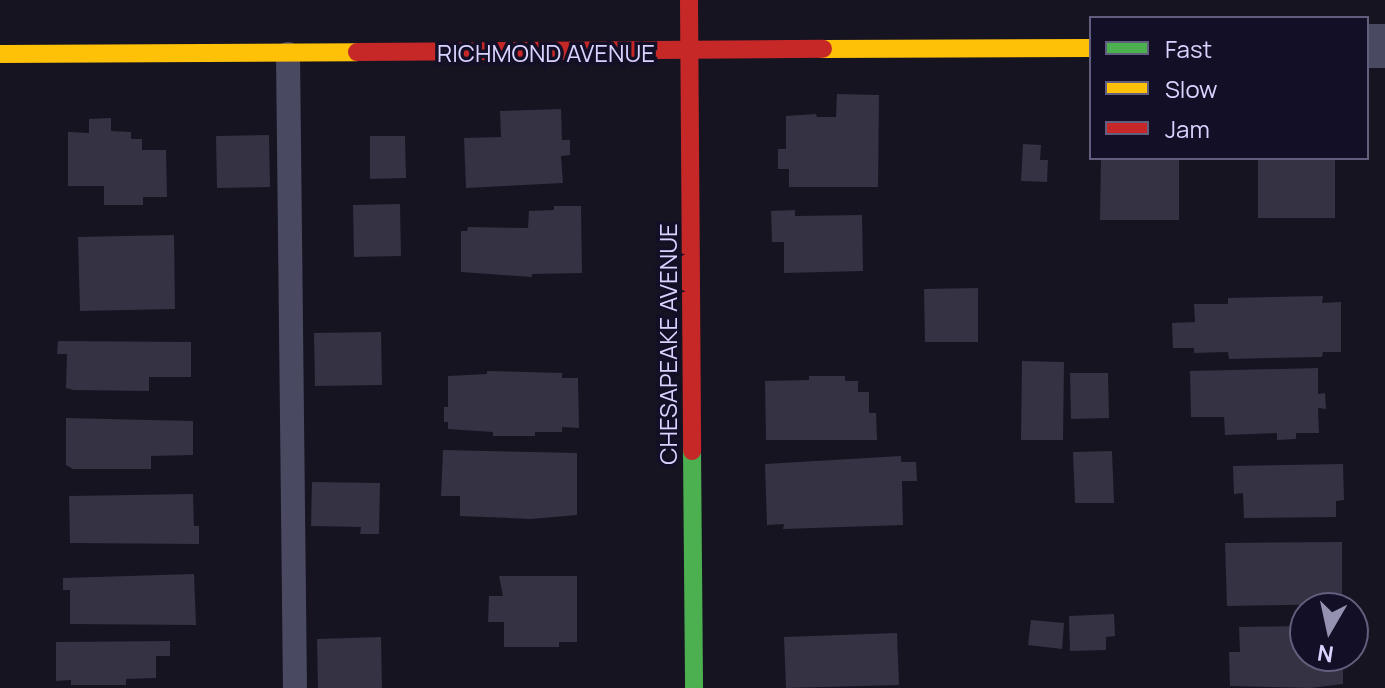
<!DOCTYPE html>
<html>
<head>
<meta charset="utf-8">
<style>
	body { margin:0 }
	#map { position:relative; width:1385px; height:688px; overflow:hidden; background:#161421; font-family:Manrope,sans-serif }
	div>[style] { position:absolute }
	.building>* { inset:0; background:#343243 }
	.lane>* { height:24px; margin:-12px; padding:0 12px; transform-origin:12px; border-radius:12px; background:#4a4962 }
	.street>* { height:44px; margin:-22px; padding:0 22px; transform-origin:22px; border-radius:22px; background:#4a4962 }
	.fast>* { height:18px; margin:-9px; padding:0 9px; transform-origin:9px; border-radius:9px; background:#4caf50 }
	.slow>* { height:18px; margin:-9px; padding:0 9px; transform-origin:9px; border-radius:9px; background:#ffc107 }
	.jam>* { height:18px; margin:-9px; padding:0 9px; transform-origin:9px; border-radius:9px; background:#c62828 }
	span { translate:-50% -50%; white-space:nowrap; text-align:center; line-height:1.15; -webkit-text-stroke:7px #130f26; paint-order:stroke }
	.street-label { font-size:24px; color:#d9d4ff }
	.legend { position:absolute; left:1089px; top:16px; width:280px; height:144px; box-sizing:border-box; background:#130f26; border:2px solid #625e7d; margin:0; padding:10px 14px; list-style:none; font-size:24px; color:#d9d4ff }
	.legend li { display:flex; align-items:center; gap:16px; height:40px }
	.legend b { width:40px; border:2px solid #625e7d }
	.north { position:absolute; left:1289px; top:592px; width:80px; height:80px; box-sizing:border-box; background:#130f26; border:2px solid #625e7d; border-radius:50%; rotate:189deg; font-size:22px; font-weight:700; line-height:32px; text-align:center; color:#d9d4ff }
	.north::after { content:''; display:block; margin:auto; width:28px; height:36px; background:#9591b1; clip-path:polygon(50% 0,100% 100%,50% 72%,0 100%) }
</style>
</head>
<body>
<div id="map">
	<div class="building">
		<i style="clip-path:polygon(837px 94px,879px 95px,878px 187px,789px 187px,789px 169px,778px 169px,778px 149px,786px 149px,786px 116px,816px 114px,817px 117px,836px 117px)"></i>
		<i style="clip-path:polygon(561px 109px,562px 140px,570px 140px,570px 155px,561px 156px,563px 183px,466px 188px,464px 138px,501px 137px,500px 111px)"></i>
		<i style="clip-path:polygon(111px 118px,111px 131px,131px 132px,131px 139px,142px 139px,142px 150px,166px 150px,167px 197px,143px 197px,143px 205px,104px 205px,104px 186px,68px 186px,68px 132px,89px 133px,89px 119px)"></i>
		<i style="clip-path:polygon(269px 135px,270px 187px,217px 188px,216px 136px)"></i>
		<i style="clip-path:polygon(370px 136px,405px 136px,406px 178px,370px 179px)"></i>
		<i style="clip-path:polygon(1023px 144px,1041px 145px,1040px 160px,1048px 160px,1047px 182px,1021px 181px)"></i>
		<i style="clip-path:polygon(1101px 158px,1179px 158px,1179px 220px,1100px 220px)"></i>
		<i style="clip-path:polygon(1258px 158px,1335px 158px,1335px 218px,1258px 218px)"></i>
		<i style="clip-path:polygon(400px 204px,401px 256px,354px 257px,353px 205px)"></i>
		<i style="clip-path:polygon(554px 206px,581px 206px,582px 273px,532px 274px,532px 277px,461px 272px,461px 231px,467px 231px,468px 227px,528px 228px,529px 211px,554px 210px)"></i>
		<i style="clip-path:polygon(795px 210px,795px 216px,862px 215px,863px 271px,784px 273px,784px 242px,772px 242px,771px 211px)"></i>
		<i style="clip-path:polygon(174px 235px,175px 309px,80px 311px,78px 237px)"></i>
		<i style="clip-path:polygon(978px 288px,978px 342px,925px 342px,924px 289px)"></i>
		<i style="clip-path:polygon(1323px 296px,1322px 303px,1341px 302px,1341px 352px,1323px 352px,1322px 357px,1229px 359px,1228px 352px,1194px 353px,1194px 348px,1173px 348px,1172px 323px,1195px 322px,1194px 304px,1228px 304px,1228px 298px)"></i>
		<i style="clip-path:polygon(381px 332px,382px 385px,315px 386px,314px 333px)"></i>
		<i style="clip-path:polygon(58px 341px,191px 342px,191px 377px,149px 377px,149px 391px,74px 390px,66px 388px,67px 354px,57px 354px)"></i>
		<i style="clip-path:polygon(1022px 361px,1064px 362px,1063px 440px,1021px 440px)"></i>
		<i style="clip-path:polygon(1318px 368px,1318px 394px,1325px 393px,1326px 409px,1318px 408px,1319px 433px,1296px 433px,1296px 439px,1277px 440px,1277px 433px,1225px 435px,1224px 417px,1191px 417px,1190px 371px)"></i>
		<i style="clip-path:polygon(487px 371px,562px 373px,562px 378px,578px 378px,579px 428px,562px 427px,562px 432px,535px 432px,535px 436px,493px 436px,493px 432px,448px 429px,448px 422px,444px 422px,444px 407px,448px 407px,448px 376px,487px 374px)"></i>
		<i style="clip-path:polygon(1070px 373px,1108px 373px,1109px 418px,1071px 419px)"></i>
		<i style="clip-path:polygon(809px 376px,845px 376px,845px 381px,858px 381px,858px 392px,869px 392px,869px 413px,876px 413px,877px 440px,766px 440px,765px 381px,809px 380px)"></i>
		<i style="clip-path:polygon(66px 418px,193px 421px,193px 455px,151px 456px,151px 469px,73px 469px,66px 465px)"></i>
		<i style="clip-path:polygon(443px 450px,577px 453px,577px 515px,531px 519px,460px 516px,460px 496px,441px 496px)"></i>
		<i style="clip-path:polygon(1112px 451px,1114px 503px,1075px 503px,1073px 452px)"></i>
		<i style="clip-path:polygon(901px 456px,901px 462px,916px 462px,917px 481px,902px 481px,903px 525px,783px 529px,784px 524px,767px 525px,765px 464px)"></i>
		<i style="clip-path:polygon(1343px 464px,1344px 500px,1336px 501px,1336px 517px,1244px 518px,1243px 493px,1234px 494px,1233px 466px)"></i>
		<i style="clip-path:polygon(312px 482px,380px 483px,379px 534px,360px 534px,361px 527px,311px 526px)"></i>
		<i style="clip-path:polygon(193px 494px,194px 526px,199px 526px,199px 544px,70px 543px,69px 496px)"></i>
		<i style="clip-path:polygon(1342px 542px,1342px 604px,1227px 606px,1225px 543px)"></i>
		<i style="clip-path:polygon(194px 574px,196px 625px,70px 624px,70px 590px,63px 590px,63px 578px)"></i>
		<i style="clip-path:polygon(499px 576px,577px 576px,577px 642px,559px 642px,559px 647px,504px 647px,504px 622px,488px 622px,489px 596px,503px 596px)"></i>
		<i style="clip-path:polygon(1114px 614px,1115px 636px,1106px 637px,1106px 650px,1070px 651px,1069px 616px)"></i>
		<i style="clip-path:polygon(1031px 620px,1064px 623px,1062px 649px,1028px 645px)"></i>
		<i style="clip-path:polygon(1305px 626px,1305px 656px,1343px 656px,1343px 684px,1310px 688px,1230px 686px,1229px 652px,1240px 652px,1239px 627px)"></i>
		<i style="clip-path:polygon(897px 633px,899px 685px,786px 688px,784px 637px)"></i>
		<i style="clip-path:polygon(381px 637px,382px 688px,318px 688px,317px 639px)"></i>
		<i style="clip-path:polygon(170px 641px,170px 656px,156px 656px,156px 678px,126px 679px,126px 685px,71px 685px,71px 680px,56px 681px,56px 642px)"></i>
	</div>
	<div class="lane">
		<i style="left:288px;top:54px;width:634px;rotate:89.37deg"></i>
	</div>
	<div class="street">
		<i style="left:1367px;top:46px;width:18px"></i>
	</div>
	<div class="fast">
		<i style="left:692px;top:451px;width:237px;rotate:89.5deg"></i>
	</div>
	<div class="slow">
		<i style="left:823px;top:49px;width:268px;rotate:-0.2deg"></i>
		<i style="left:0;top:54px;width:357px;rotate:-0.3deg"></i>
	</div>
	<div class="jam">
		<i style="left:689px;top:0;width:451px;rotate:89.6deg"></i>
		<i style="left:357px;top:52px;width:466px;rotate:-0.4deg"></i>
	</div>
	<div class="street-label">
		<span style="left:546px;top:53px">RICHMOND AVENUE</span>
		<span style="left:668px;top:344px;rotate:-90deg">CHESAPEAKE AVENUE</span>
	</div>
	<ul class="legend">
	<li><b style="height:10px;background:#4caf50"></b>Fast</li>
	<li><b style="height:10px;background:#ffc107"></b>Slow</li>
	<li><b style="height:10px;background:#c62828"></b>Jam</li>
	</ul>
	<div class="north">N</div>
</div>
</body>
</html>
